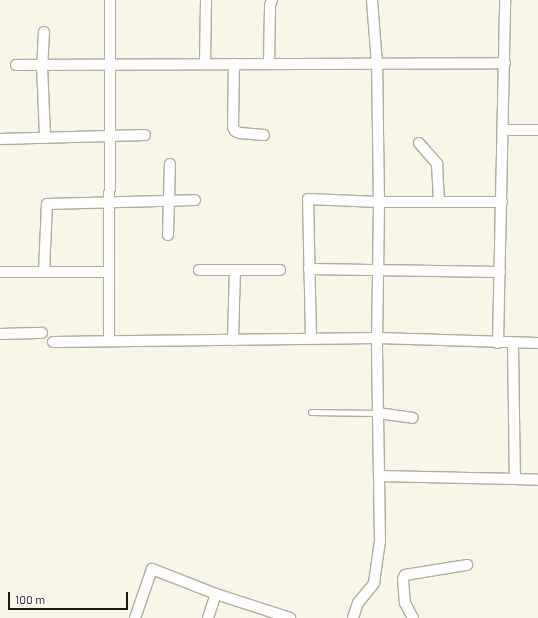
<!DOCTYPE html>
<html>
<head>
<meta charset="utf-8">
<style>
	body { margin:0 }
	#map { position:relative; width:538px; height:618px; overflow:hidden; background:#faf6e7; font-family:Barlow,sans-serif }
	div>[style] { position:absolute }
	.roads { filter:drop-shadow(1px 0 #b1ad9f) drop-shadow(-1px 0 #b1ad9f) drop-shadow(0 1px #b1ad9f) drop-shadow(0 -1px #b1ad9f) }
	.lane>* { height:5px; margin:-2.5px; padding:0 2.5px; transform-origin:2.5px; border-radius:2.5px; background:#fff }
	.street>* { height:10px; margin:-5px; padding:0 5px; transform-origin:5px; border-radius:5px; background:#fff }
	span { translate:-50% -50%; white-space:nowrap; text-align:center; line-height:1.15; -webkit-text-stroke:3px #fff; paint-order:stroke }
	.scale { position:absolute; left:8px; top:592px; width:120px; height:18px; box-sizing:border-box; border:2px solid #1d1b16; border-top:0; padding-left:5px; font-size:12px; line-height:14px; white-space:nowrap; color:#1d1b16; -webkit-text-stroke:3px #fff; paint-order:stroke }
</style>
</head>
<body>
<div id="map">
	<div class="roads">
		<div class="lane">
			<i style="left:311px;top:412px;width:67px;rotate:0.9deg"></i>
		</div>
		<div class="street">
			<i style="left:44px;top:32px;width:33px;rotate:93deg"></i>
			<i style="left:42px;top:65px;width:73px;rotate:87.6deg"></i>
			<i style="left:205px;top:64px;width:64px;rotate:-89.1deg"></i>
			<i style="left:234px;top:64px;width:63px;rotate:90.9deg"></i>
			<i style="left:233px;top:127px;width:4px;rotate:63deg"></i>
			<i style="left:235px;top:131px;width:5px;rotate:22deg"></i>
			<i style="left:240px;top:133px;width:24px;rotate:5deg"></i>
			<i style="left:269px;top:64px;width:59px;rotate:-89deg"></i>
			<i style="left:270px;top:5px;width:5px;rotate:-68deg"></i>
			<i style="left:16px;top:65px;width:489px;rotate:-0.2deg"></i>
			<i style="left:504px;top:130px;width:34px"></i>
			<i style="left:0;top:139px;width:145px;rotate:-1.6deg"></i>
			<i style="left:419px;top:143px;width:28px;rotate:49deg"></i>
			<i style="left:437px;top:164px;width:38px;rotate:87deg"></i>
			<i style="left:168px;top:235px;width:71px;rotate:-88.4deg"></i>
			<i style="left:309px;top:269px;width:191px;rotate:0.9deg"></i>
			<i style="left:199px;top:270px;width:81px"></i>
			<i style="left:0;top:272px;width:109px"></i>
			<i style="left:44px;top:272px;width:68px;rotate:-87.5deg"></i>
			<i style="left:47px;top:204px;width:148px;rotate:-1.5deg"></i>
			<i style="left:0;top:334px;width:42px;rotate:-1.4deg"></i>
			<i style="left:311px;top:339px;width:140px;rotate:-91.2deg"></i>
			<i style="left:308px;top:199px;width:71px;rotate:2.4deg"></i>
			<i style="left:379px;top:202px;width:123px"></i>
			<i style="left:233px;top:340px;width:70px;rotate:-88.4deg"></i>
			<i style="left:109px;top:341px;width:341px;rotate:-89.8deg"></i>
			<i style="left:53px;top:342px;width:325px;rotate:-0.7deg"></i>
			<i style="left:378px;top:338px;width:160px;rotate:1.8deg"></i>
			<i style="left:498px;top:343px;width:343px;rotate:-88.8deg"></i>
			<i style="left:513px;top:343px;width:136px;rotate:89.2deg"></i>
			<i style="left:515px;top:479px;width:23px;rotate:2deg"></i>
			<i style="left:378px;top:413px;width:35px;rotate:8deg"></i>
			<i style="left:379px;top:476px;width:136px;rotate:1.3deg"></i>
			<i style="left:135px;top:618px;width:52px;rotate:-70.9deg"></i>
			<i style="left:152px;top:569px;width:69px;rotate:21.3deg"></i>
			<i style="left:216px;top:594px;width:78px;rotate:18deg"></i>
			<i style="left:208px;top:618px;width:25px;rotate:-72deg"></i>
			<i style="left:353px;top:618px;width:16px;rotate:-72deg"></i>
			<i style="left:358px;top:603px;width:26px;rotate:-51deg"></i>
			<i style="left:374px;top:583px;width:42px;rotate:-81.9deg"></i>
			<i style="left:380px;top:541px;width:194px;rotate:-90.9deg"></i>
			<i style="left:377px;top:347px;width:145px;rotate:-89.2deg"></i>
			<i style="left:379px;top:202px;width:138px;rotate:-90.8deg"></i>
			<i style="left:377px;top:64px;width:64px;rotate:-94.5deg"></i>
			<i style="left:413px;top:618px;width:17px;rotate:-118deg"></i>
			<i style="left:405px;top:603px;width:24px;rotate:-95deg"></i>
			<i style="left:403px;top:579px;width:4px;rotate:-63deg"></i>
			<i style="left:405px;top:575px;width:63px;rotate:-9.2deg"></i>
		</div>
	</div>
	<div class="scale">100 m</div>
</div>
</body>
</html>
